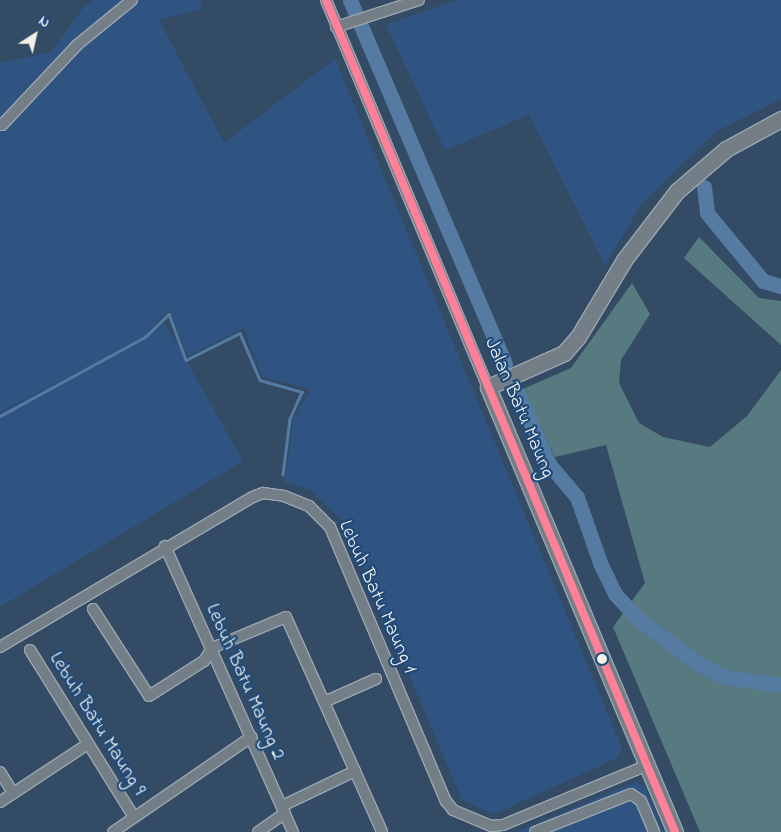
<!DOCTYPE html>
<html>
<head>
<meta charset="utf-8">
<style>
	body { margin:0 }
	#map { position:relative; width:781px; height:832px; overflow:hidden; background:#344b65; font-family:"Indie Flower",sans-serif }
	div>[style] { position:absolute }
	.built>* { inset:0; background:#2f5482 }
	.green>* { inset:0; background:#577980 }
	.stream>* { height:2.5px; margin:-1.25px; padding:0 1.25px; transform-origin:1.25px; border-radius:1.25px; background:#557ba3 }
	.river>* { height:15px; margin:-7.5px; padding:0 7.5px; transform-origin:7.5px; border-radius:7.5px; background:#557ba3 }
	.roads { filter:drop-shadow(1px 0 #9ba5af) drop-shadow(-1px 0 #9ba5af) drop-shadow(0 1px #9ba5af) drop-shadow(0 -1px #9ba5af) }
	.street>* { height:10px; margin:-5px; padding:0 5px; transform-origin:5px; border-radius:5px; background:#737e87 }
	.secondary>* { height:15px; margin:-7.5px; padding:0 7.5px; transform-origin:7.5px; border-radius:7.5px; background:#737e87 }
	.bus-1>* { height:8px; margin:-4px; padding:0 4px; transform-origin:4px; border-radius:4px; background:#ff8098 }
	.dots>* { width:14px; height:14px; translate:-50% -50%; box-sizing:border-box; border:2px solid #1f4a7a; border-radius:50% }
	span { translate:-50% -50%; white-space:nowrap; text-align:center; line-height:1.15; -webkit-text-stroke:4.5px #1f4a7a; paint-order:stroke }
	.street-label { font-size:20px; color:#f4f1e8 }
	.north { position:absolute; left:10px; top:10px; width:50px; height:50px; -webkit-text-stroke:4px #1f4a7a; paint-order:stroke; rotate:35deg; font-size:14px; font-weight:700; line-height:20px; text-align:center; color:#f4f1e8 }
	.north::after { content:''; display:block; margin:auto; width:18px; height:22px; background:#f4f1e8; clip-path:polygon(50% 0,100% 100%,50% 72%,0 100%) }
</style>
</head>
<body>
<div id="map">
	<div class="built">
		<i style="clip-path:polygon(95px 0,200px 0,202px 9px,159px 20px,224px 143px,335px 59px,622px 748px,617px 758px,494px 814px,462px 800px,345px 523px,310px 490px,285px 482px,293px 419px,311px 389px,262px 377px,244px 328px,188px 356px,169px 310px,147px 332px,165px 323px,243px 461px,0 607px,0 414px,71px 375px,0 412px,0 63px,51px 52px,83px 8px)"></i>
		<i style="clip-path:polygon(456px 0,781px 0,781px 99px,717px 131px,643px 202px,605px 265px,529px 115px,445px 150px,386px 25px)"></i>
		<i style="clip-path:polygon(635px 782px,645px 786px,663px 832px,517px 832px)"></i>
	</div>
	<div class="green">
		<i style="clip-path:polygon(699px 237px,759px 298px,781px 301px,781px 345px,684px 258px)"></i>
		<i style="clip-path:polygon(632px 283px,650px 314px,621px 360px,619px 383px,639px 423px,663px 437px,710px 447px,747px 416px,781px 370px,781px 832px,700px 832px,613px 627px,645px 583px,606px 445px,555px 457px,523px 389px,571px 368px)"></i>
	</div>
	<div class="stream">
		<i style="left:0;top:416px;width:165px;rotate:-28.6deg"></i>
		<i style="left:145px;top:337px;width:33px;rotate:-44deg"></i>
		<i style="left:169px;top:314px;width:49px;rotate:69.7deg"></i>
		<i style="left:186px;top:360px;width:60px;rotate:-26.6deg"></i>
		<i style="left:240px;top:333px;width:51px;rotate:66.9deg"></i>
		<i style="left:260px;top:380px;width:44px;rotate:15.9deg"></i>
		<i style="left:302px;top:392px;width:30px;rotate:114deg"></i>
		<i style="left:290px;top:419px;width:56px;rotate:97.1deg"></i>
	</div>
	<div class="river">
		<i style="left:350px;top:0;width:395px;rotate:66.9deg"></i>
		<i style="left:704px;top:187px;width:26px;rotate:83deg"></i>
		<i style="left:707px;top:213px;width:88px;rotate:50.5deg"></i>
		<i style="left:763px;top:281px;width:19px;rotate:16deg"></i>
		<i style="left:518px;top:394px;width:77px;rotate:66.1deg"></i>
		<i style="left:549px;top:464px;width:43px;rotate:49.7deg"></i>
		<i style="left:577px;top:497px;width:72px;rotate:70.6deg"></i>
		<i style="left:601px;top:565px;width:32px;rotate:64deg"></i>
		<i style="left:615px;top:594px;width:34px;rotate:47deg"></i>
		<i style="left:638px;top:619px;width:76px;rotate:36.4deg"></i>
		<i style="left:699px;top:664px;width:29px;rotate:27deg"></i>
		<i style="left:725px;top:677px;width:57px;rotate:8.1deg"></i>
	</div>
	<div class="roads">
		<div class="street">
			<i style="left:326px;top:0;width:420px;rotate:67.3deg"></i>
			<i style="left:336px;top:27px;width:87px;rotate:-18deg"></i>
			<i style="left:2px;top:125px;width:110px;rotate:-46.8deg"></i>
			<i style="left:77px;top:45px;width:71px;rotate:-39.3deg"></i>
			<i style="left:165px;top:546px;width:313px;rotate:65.9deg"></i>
			<i style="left:93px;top:609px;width:103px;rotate:57.2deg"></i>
			<i style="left:149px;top:696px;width:65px;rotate:-32.5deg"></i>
			<i style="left:204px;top:661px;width:15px;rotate:-58deg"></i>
			<i style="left:0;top:647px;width:294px;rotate:-30.7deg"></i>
			<i style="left:253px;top:497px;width:11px;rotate:-22deg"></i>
			<i style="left:263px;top:493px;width:21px;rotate:8deg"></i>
			<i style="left:284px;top:496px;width:27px;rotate:22deg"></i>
			<i style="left:309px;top:506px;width:30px;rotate:45deg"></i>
			<i style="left:330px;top:527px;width:298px;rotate:67.1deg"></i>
			<i style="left:446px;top:801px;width:11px;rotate:52deg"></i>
			<i style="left:453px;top:810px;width:41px;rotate:22.8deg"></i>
			<i style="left:491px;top:826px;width:12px;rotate:-5deg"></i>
			<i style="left:503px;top:825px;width:157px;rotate:-22.5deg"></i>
			<i style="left:212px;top:648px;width:80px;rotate:-22.7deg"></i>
			<i style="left:286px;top:617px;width:235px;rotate:65.9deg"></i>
			<i style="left:30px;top:650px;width:197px;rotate:58.1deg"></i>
			<i style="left:324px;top:702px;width:57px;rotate:-23.9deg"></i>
			<i style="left:0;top:772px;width:25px;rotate:58deg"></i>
			<i style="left:0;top:802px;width:105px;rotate:-33.4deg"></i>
			<i style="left:282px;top:806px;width:81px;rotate:-25.6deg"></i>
			<i style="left:113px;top:832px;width:168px;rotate:-34.5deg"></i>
			<i style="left:258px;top:832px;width:33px;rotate:-35deg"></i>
			<i style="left:535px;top:832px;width:103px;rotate:-21.6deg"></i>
			<i style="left:631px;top:794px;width:12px;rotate:35deg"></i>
			<i style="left:641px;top:801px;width:34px;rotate:67deg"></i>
		</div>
		<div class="secondary">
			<i style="left:675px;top:832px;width:483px;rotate:-112.8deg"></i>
			<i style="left:488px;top:387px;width:83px;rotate:-24.1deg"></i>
			<i style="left:564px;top:353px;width:21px;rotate:-49deg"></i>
			<i style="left:578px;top:337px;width:90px;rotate:-59.1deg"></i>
			<i style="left:624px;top:260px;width:87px;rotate:-52.5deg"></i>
			<i style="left:677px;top:191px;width:65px;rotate:-40.6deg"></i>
			<i style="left:726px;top:149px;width:63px;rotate:-28.6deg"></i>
		</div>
	</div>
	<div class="bus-1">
		<i style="left:326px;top:0;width:902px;rotate:67.24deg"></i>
	</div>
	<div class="dots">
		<i style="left:602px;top:659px;background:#f4f1e8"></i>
	</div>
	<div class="street-label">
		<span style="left:519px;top:408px;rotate:67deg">Jalan Batu Maung</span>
		<span style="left:377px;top:597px;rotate:66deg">Lebuh Batu Maung 1</span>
		<span style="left:245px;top:682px;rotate:66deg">Lebuh Batu Maung 2</span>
		<span style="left:97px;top:724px;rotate:58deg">Lebuh Batu Maung 9</span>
	</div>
	<div class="north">N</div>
</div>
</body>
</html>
